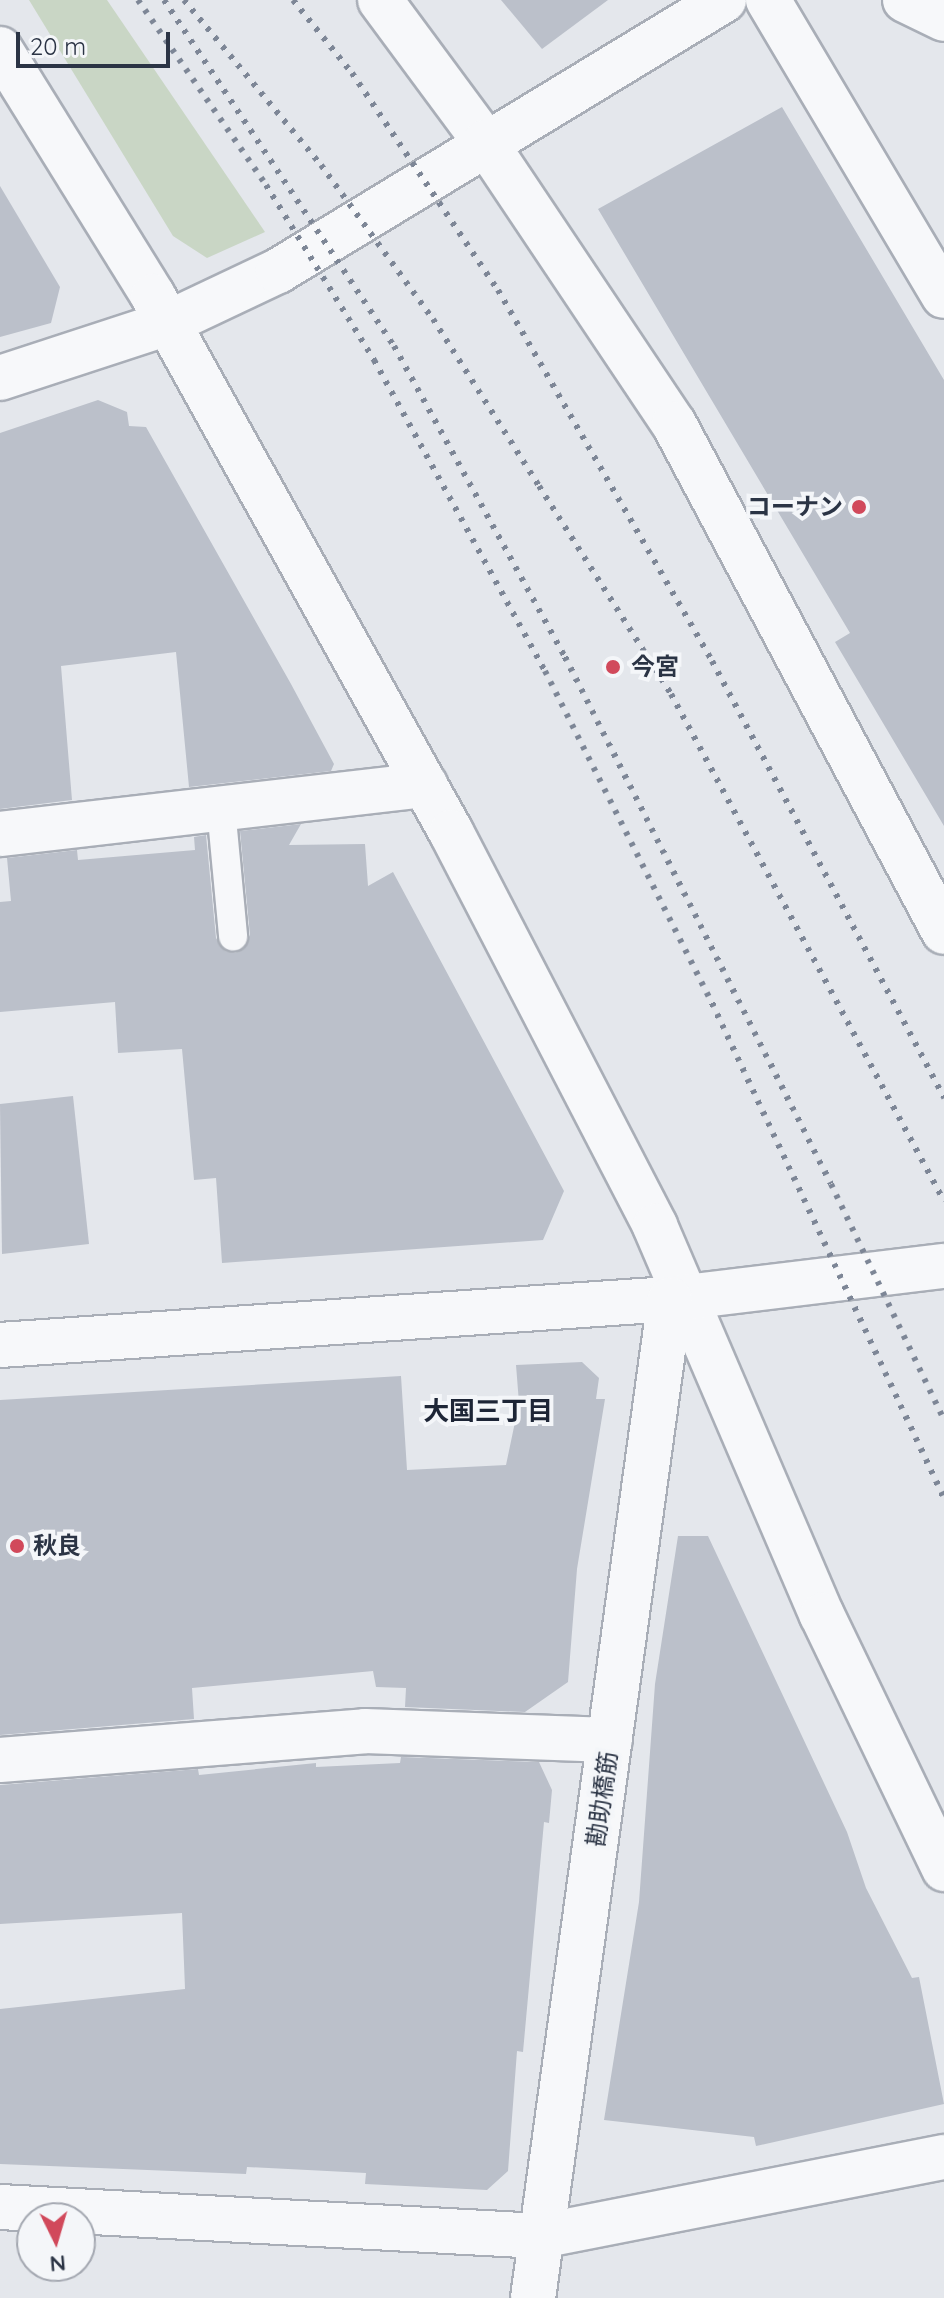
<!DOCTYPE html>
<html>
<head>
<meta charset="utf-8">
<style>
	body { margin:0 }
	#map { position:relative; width:944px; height:2298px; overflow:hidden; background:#e4e7ec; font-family:Quicksand,"Noto Sans JP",sans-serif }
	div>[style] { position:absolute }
	.green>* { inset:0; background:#c9d6c5 }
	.building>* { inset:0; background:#bbc0ca }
	.roads { filter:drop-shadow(2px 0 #a9aeb7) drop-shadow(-2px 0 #a9aeb7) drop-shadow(0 2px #a9aeb7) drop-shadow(0 -2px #a9aeb7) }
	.service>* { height:28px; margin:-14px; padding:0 14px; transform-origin:14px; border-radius:14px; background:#f7f8fa }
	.minor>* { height:44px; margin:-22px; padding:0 22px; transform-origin:22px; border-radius:22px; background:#f7f8fa }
	.tertiary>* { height:44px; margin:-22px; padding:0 22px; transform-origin:22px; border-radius:22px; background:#f7f8fa }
	.rail>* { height:6px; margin-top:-3px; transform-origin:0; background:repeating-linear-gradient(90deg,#7d8696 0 4px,transparent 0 12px) }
	.dots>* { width:22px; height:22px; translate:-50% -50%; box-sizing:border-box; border:4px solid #f4f6f9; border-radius:50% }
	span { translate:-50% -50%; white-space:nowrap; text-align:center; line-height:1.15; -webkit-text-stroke:8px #f4f6f9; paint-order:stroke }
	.poi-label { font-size:24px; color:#2b3445; font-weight:700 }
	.right { translate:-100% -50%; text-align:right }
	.left { translate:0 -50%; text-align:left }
	.street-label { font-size:24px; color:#2b3445 }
	.neighbourhood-label { font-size:26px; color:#1d2536; font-weight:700 }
	.north { position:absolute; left:16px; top:2202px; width:80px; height:80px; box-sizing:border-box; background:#f4f6f9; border:2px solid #a4a8b1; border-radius:50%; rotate:175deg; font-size:22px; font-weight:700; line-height:32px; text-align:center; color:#2b3445 }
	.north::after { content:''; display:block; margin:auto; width:28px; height:36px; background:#d1495b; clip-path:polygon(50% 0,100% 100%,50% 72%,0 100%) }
	.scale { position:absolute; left:16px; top:32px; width:154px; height:36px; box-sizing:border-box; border:4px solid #2b3445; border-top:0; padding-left:10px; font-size:24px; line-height:28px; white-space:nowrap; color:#2b3445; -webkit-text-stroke:6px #f4f6f9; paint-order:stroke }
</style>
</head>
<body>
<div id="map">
	<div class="green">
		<i style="clip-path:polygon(29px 0,107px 0,265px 232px,207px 258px,173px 236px)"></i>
	</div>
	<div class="building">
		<i style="clip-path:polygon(501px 0,608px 0,542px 49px)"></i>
		<i style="clip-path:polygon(782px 107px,944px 380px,944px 826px,835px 642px,850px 633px,598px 209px)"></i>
		<i style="clip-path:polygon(0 186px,60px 287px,51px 323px,0 337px)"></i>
		<i style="clip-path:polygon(98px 400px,127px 412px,129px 426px,146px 427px,291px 684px,334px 764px,331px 771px,189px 787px,176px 652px,61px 666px,72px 800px,0 809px,0 433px)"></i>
		<i style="clip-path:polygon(301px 824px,289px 845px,365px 844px,368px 886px,393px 872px,564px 1191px,543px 1240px,222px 1263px,216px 1178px,194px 1180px,182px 1049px,118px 1053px,115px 1002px,0 1012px,0 902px,11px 901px,7px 858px,77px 850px,78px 860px,195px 850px,194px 837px,206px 835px,216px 938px,225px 951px,235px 953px,243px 949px,250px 935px,240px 831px)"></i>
		<i style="clip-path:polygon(73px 1096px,89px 1244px,2px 1254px,0 1104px)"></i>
		<i style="clip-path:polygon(582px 1362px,599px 1378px,596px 1399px,605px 1399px,577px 1569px,568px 1682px,525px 1712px,405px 1707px,406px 1688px,376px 1687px,373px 1671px,192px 1688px,194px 1719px,0 1735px,0 1400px,401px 1376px,407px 1470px,506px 1465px,519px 1403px,516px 1365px)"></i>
		<i style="clip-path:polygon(678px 1536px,708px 1536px,847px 1832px,866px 1888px,912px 1978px,919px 1977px,944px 2104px,756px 2146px,754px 2137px,604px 2120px,639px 1902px,655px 1684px)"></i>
		<i style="clip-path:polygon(401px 1757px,539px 1762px,552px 1790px,549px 1823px,544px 1822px,523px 2052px,517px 2051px,508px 2171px,487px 2190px,365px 2184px,366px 2173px,247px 2167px,246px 2174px,0 2164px,0 2009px,185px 1989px,182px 1913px,0 1924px,0 1785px,198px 1769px,199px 1775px,316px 1763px,316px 1767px,400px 1763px)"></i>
	</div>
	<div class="roads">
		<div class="service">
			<i style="left:221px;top:808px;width:129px;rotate:84.6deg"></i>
		</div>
		<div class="minor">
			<i style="left:380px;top:0;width:177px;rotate:53.5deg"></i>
			<i style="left:485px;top:142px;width:339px;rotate:56.2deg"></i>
			<i style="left:674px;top:424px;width:575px;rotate:62.01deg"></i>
			<i style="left:768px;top:0;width:344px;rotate:59.3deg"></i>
			<i style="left:905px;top:0;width:43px;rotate:26deg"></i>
			<i style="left:0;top:378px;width:177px;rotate:-18.1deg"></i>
			<i style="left:168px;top:323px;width:122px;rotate:-25.3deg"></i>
			<i style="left:278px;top:271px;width:522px;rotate:-31.28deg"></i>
			<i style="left:0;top:834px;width:428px;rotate:-6.6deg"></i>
			<i style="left:0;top:1760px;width:366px;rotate:-4.5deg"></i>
			<i style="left:365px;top:1731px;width:245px;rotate:2.1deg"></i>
		</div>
		<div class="tertiary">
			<i style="left:0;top:49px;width:291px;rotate:58.2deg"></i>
			<i style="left:153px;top:296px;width:613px;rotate:60.93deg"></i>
			<i style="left:451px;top:832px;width:444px;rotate:62.6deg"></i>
			<i style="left:655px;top:1226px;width:423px;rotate:66.8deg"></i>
			<i style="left:822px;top:1615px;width:282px;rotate:64.3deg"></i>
			<i style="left:0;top:1345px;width:672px;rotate:-3.93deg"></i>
			<i style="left:670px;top:1299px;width:276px;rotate:-6.9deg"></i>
			<i style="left:0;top:2207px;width:542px;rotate:3.07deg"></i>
			<i style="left:541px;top:2236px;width:411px;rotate:-11.1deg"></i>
			<i style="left:533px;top:2298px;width:1008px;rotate:-82.19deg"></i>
		</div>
	</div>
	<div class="rail">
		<i style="left:138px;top:0;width:225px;rotate:55.3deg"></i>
		<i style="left:266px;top:185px;width:206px;rotate:58.3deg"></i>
		<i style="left:374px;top:360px;width:355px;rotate:61.2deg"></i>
		<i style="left:545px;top:671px;width:372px;rotate:63.3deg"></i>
		<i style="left:712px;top:1003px;width:547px;rotate:64.89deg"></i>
		<i style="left:164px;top:0;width:415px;rotate:56.4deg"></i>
		<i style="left:394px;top:346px;width:355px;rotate:61.2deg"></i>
		<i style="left:565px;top:657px;width:590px;rotate:63.22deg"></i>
		<i style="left:831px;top:1184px;width:262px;rotate:64.4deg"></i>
		<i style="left:184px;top:0;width:214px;rotate:50.3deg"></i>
		<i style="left:321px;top:165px;width:190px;rotate:54deg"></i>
		<i style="left:433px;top:319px;width:198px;rotate:57.6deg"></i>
		<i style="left:539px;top:486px;width:246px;rotate:57.6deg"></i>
		<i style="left:671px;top:694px;width:576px;rotate:61.7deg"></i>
		<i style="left:293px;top:0;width:94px;rotate:51.1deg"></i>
		<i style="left:352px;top:73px;width:262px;rotate:56.1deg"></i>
		<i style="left:498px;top:290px;width:428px;rotate:60deg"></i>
		<i style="left:712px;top:661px;width:495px;rotate:62deg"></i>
	</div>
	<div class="dots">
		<i style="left:859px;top:507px;background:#d1495b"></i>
		<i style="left:613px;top:667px;background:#d1495b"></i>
		<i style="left:17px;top:1546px;background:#d1495b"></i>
	</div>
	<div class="poi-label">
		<span class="right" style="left:843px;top:507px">コーナン</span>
		<span class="left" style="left:631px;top:667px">今宮</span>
		<span class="left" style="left:33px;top:1546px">秋良</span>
	</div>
	<div class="street-label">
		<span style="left:602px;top:1799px;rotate:-82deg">勘助橋筋</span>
	</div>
	<div class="neighbourhood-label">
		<span style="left:488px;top:1411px">大国三丁目</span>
	</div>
	<div class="north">N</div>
	<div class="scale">20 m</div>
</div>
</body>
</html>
